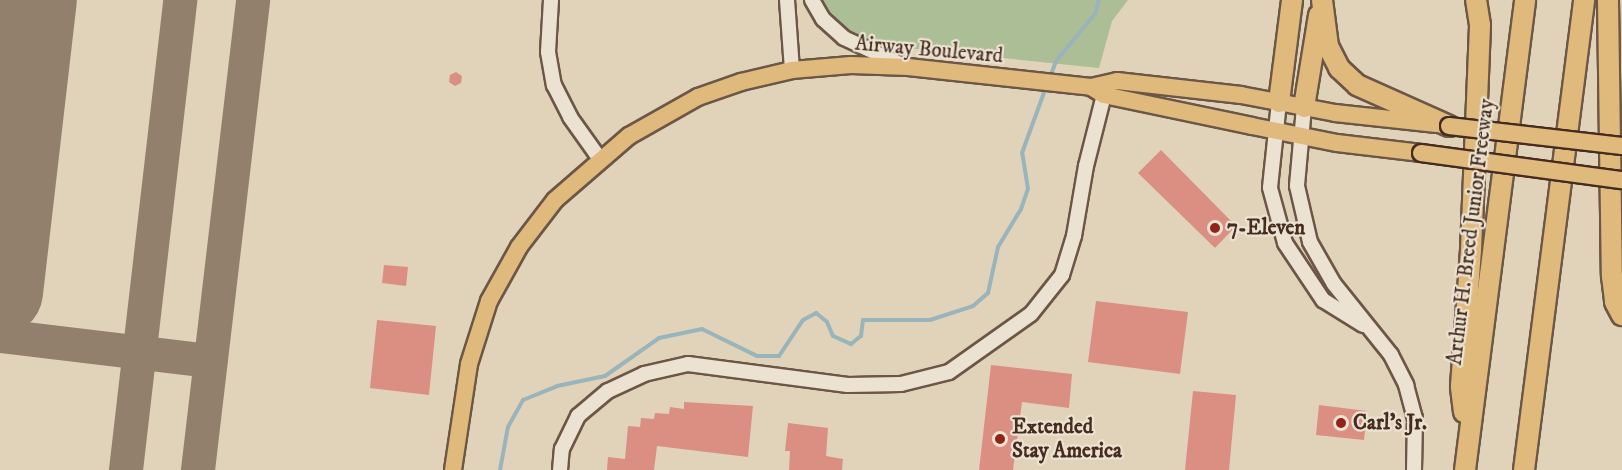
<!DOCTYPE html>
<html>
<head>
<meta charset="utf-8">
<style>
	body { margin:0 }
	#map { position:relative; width:1622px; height:470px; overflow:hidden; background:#e0d3ba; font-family:"IM FELL DW Pica",serif }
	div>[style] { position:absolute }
	.green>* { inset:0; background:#acbe95 }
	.stream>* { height:4px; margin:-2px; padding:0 2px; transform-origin:2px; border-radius:2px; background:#99b5bb }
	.taxiway>* { height:34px; margin:-17px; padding:0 17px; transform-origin:17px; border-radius:17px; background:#92806c }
	.runway>* { height:86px; margin:-43px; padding:0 43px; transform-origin:43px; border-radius:43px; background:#92806c }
	.building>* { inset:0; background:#db8e82 }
	.roads { filter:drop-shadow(2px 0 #6c5646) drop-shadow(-2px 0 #6c5646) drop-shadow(0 2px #6c5646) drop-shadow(0 -2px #6c5646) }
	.minor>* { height:14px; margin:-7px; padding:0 7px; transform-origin:7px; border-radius:7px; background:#ebe2d2 }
	.major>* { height:16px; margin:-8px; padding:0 8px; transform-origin:8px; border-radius:8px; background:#e0ba7d }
	.highway>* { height:20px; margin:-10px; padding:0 10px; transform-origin:10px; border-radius:10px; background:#e0ba7d }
	.bridges { filter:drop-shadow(2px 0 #452c1f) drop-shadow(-2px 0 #452c1f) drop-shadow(0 2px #452c1f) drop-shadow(0 -2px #452c1f) }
	.major-bridge>* { height:16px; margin:-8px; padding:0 8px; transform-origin:8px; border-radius:8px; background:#e0ba7d }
	.dots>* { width:16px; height:16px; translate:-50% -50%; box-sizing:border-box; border:3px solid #ebe2d2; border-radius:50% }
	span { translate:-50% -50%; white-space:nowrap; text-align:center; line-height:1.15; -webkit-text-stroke:4.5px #ebe2d2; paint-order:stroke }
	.street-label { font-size:21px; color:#452c1f }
	.poi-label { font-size:21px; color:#452c1f; font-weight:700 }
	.left { translate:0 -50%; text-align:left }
</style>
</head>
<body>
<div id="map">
	<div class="green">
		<i style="clip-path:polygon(821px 0,1128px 0,1112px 21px,1099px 68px,887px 46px,843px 28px)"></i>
	</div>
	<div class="stream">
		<i style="left:1050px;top:77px;width:17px;rotate:-69deg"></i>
		<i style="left:1056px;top:61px;width:61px;rotate:-50.3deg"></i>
		<i style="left:1095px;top:14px;width:15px;rotate:-74deg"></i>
		<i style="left:500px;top:470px;width:44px;rotate:-79.5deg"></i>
		<i style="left:508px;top:427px;width:31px;rotate:-61deg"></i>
		<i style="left:523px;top:400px;width:37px;rotate:-22deg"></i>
		<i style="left:557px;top:386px;width:49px;rotate:-11.8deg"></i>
		<i style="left:605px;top:376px;width:66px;rotate:-35.1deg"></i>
		<i style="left:659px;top:338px;width:44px;rotate:-11.8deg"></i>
		<i style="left:702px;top:329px;width:61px;rotate:26.1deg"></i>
		<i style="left:757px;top:356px;width:22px"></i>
		<i style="left:779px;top:356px;width:43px;rotate:-56.3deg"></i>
		<i style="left:803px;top:320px;width:15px;rotate:-28deg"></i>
		<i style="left:816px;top:313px;width:14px;rotate:39deg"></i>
		<i style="left:827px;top:322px;width:15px;rotate:67deg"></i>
		<i style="left:833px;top:336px;width:20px;rotate:24deg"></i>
		<i style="left:851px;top:344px;width:13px;rotate:-39deg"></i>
		<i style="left:861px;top:336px;width:16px;rotate:-83deg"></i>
		<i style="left:863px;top:320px;width:67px"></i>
		<i style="left:930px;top:320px;width:45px;rotate:-18deg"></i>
		<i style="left:973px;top:306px;width:20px;rotate:-41deg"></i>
		<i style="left:988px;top:293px;width:47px;rotate:-77.7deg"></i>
		<i style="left:998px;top:247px;width:44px;rotate:-58.8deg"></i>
		<i style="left:1021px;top:209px;width:21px;rotate:-71deg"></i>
		<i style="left:1028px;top:189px;width:36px;rotate:-99deg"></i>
		<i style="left:1022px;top:153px;width:70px;rotate:-70deg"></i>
	</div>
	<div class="taxiway">
		<i style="left:0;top:336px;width:212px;rotate:6.8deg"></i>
		<i style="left:126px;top:470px;width:473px;rotate:-83.4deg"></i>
		<i style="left:198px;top:470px;width:473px;rotate:-83.3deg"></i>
	</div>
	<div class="runway">
		<i style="left:0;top:292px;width:294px;rotate:-83.4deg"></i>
	</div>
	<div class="building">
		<i style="clip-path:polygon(456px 72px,462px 76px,461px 83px,455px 86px,449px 82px,450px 75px)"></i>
		<i style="clip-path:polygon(1161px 150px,1236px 226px,1215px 248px,1138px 173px)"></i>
		<i style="clip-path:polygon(384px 265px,408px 267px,406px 286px,382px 283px)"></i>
		<i style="clip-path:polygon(1096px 301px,1188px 312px,1180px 374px,1088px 362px)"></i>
		<i style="clip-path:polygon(377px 320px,436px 326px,429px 395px,370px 388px)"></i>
		<i style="clip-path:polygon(991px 365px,1072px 374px,1069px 408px,1022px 402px,1013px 470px,979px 470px)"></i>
		<i style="clip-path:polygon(1193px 391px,1236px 395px,1229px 470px,1185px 470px)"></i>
		<i style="clip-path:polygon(684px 402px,753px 406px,748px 457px,657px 446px,654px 470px,607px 470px,608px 457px,625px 459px,628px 426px,640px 427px,641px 418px,654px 419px,655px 413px,669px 414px,670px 407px,684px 409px)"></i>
		<i style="clip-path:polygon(1319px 405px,1367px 411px,1364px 440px,1316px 435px)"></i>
		<i style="clip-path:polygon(788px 423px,828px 428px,826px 456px,843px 459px,842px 470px,789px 470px,790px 451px,785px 451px)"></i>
	</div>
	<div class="roads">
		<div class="minor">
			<i style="left:551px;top:0;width:52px;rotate:93.3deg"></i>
			<i style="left:548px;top:52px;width:34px;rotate:80deg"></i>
			<i style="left:554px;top:85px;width:36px;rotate:63deg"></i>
			<i style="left:570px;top:117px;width:52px;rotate:54.5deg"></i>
			<i style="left:787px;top:0;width:70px;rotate:85.9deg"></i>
			<i style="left:812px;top:0;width:22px;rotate:60deg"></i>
			<i style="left:823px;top:19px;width:28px;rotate:42deg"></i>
			<i style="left:844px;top:38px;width:62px;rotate:24.9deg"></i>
			<i style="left:1279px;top:102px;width:86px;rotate:96deg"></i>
			<i style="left:1270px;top:188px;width:57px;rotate:74.7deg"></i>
			<i style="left:1285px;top:243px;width:69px;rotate:56.3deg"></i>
			<i style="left:1323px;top:300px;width:47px;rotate:32deg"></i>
			<i style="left:1304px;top:107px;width:79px;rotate:95.1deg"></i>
			<i style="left:1297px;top:186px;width:57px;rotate:76.9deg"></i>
			<i style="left:1310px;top:242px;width:48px;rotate:60.3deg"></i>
			<i style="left:1334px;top:284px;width:91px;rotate:51.2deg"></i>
			<i style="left:1391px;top:355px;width:34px;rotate:63deg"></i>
			<i style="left:1406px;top:385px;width:34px;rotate:75deg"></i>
			<i style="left:1415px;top:418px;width:52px;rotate:91.1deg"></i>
			<i style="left:560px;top:470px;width:21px;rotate:-85deg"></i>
			<i style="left:562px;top:449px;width:37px;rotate:-64deg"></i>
			<i style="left:578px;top:416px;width:39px;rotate:-40deg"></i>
			<i style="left:608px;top:391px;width:40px;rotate:-25deg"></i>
			<i style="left:644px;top:374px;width:45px;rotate:-12.8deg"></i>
			<i style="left:688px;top:364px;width:161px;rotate:7.5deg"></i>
			<i style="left:848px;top:385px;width:53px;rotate:-1.1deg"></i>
			<i style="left:901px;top:384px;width:49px;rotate:-14deg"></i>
			<i style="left:949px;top:372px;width:100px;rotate:-35.3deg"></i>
			<i style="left:1031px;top:314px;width:50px;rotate:-51.5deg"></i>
			<i style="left:1062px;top:275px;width:41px;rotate:-72.9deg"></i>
			<i style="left:1074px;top:236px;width:71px;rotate:-80.3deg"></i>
			<i style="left:1086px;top:166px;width:73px;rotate:-75.8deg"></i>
		</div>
		<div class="major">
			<i style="left:1091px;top:87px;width:27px;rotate:-13deg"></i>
			<i style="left:1117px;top:81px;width:125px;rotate:6.4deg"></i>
			<i style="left:1241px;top:95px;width:96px;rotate:10.8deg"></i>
			<i style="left:1335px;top:113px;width:102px;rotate:6.2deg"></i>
			<i style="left:453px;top:470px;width:107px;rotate:-81.4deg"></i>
			<i style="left:469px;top:364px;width:66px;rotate:-72.4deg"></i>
			<i style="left:489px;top:301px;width:62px;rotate:-60.9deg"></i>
			<i style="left:519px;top:247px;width:59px;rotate:-52.5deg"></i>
			<i style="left:555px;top:200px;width:98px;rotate:-40.9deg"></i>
			<i style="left:629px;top:136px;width:79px;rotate:-29.5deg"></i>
			<i style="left:698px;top:97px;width:46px;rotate:-19.2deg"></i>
			<i style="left:741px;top:82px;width:52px;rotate:-13.2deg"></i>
			<i style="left:792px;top:70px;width:59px;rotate:-4.8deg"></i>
			<i style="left:851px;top:65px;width:57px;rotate:2deg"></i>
			<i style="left:908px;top:67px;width:184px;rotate:6.2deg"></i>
			<i style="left:1091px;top:87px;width:15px;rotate:32deg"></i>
			<i style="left:1104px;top:95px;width:151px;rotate:11.8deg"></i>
			<i style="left:1252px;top:126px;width:87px;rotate:11.3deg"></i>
			<i style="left:1337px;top:143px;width:85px;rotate:6.8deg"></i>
		</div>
		<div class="highway">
			<i style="left:1322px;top:0;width:46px;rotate:82.6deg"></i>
			<i style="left:1328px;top:46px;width:25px;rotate:63deg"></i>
			<i style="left:1339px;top:68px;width:25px;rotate:43deg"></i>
			<i style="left:1357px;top:85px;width:101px;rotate:24deg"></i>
			<i style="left:1608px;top:0;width:276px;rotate:89.2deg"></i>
			<i style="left:1612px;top:276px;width:26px;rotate:83deg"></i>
			<i style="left:1615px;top:302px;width:15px;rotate:62deg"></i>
			<i style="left:1279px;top:102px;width:103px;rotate:-82.7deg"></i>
			<i style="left:1304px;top:107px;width:93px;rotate:-80.7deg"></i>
			<i style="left:1464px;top:412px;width:26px;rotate:-97deg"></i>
			<i style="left:1461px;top:386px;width:136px;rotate:-85.8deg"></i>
			<i style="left:1471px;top:250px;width:225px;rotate:-87.7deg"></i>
			<i style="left:1480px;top:25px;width:25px;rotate:-99deg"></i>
			<i style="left:1465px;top:470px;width:474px;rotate:-82.7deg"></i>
			<i style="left:1524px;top:470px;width:474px;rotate:-82.7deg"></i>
		</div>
	</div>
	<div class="bridges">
		<div class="major-bridge">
			<i style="left:1449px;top:126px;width:174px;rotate:6.6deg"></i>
			<i style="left:1421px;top:153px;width:203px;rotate:7.7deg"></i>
		</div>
	</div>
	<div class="dots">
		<i style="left:1215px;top:228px;background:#8f2418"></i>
		<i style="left:1341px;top:423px;background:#8f2418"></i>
		<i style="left:1000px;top:439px;background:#8f2418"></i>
	</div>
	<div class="street-label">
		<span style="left:929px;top:50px;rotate:5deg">Airway Boulevard</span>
		<span style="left:1471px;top:232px;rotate:-83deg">Arthur H. Breed Junior Freeway</span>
	</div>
	<div class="poi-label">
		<span class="left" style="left:1227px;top:228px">7-Eleven</span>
		<span class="left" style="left:1353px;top:423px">Carl's Jr.</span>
		<span class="left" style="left:1012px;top:439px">Extended<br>Stay America</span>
	</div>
</div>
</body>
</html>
